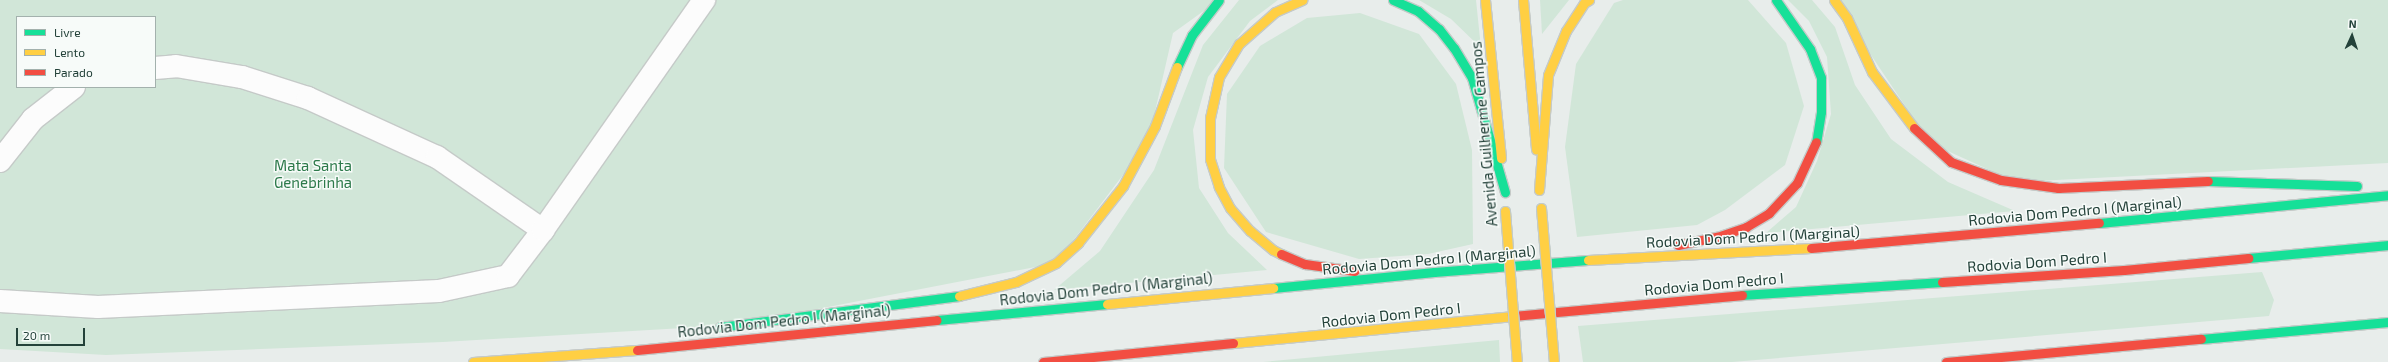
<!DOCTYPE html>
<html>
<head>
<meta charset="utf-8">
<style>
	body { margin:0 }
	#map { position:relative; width:2388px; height:362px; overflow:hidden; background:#e8edeb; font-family:"Exo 2",sans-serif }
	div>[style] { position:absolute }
	.green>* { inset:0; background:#d1e6d8 }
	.roads { filter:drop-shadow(1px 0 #c5cac8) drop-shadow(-1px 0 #c5cac8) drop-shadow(0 1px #c5cac8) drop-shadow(0 -1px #c5cac8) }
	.street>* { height:22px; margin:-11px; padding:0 11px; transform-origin:11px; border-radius:11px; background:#fcfcfc }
	.fast>* { height:9px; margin:-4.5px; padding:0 4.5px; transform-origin:4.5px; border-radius:4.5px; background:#16e098 }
	.slow>* { height:9px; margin:-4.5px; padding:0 4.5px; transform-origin:4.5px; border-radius:4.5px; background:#ffcf43 }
	.jam>* { height:9px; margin:-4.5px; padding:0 4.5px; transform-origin:4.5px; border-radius:4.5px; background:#f24e42 }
	.bridges { filter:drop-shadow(1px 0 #c3cbc8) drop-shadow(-1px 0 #c3cbc8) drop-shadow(0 1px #c3cbc8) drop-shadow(0 -1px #c3cbc8) }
	.slow-bridge>* { height:9px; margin:-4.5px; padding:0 4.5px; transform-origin:4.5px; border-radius:4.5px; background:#ffcf43 }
	span { translate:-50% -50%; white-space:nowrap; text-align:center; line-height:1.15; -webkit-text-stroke:3px #f7fbf9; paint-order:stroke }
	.street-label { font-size:15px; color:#24423a }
	.park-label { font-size:15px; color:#2d7a4b }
	.legend { position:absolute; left:16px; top:16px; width:140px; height:72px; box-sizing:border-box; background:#f7fbf9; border:1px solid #a3b1ad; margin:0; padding:5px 7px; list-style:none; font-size:12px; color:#24423a }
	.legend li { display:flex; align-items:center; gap:8px; height:20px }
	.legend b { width:20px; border:1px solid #a3b1ad }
	.north { position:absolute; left:2332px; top:16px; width:40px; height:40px; -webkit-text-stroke:3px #f7fbf9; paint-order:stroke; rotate:3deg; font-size:11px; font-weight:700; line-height:16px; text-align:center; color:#24423a }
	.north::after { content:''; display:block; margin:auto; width:14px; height:18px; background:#24423a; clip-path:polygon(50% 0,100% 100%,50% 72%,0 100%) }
	.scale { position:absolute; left:16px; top:328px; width:69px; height:18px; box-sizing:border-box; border:2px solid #24423a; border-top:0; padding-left:5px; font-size:12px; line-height:14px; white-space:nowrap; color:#24423a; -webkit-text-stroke:3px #f7fbf9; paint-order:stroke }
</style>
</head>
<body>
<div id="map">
	<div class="green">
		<i style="clip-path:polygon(evenodd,0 0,1219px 0,1173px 33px,1148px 142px,1056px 263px,735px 325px,443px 342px,106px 355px,0 349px,0 0,17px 17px,155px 17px,155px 87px,17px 87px,17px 17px)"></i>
		<i style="clip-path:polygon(1239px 0,1278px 0,1250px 21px,1208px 77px,1193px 130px,1199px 188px,1228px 233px,1267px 270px,1054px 290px,1100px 251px,1154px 170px,1203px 45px)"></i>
		<i style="clip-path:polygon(1419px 0,1476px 0,1481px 48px,1451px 19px)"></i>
		<i style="clip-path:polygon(1540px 0,1569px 0,1542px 34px)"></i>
		<i style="clip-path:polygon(1623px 0,1748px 0,1786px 43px,1804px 106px,1785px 165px,1725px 210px,1697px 225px,1577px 237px,1565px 147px,1576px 64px,1614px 3px)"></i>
		<i style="clip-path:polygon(1788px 0,1812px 0,1835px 27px,1855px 85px,1891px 139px,1948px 182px,2015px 211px,1766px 233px,1796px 207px,1817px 161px,1831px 114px,1827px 57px,1809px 21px)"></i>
		<i style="clip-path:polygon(1834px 0,2388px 0,2388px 163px,2016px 182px,1930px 143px)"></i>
		<i style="clip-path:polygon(1360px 13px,1419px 34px,1456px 84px,1472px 150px,1473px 244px,1428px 254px,1359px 259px,1266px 232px,1224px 168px,1227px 94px,1260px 46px,1307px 18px)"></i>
		<i style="clip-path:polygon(2262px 272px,2274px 300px,2269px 316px,1732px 362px,1583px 362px,1578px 326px)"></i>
		<i style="clip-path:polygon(1499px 340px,1500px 362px,1263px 362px)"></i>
	</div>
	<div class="roads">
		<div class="street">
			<i style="left:155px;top:68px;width:21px;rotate:-5deg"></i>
			<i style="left:176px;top:66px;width:67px;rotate:9.5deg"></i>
			<i style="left:242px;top:77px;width:69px;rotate:17.7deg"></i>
			<i style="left:308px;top:98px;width:142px;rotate:24.6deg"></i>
			<i style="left:437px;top:157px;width:129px;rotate:34.6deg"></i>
			<i style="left:0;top:161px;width:53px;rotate:-51.8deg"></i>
			<i style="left:33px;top:119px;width:52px;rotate:-38deg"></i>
			<i style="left:0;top:301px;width:98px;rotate:3.5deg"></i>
			<i style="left:98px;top:307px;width:341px;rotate:-2.7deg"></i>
			<i style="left:439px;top:291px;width:71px;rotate:-12.3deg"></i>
			<i style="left:508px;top:276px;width:58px;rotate:-52.7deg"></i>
			<i style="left:543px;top:230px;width:281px;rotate:-55deg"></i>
		</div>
		<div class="fast">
			<i style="left:1393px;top:0;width:27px;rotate:24deg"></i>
			<i style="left:1418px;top:11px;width:28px;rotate:41deg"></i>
			<i style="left:1439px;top:29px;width:24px;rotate:52deg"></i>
			<i style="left:1454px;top:48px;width:35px;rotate:59deg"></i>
			<i style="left:1472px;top:78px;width:119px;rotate:73.9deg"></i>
			<i style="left:1776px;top:0;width:60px;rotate:55.2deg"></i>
			<i style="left:1810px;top:49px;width:31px;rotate:69deg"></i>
			<i style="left:1821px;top:78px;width:34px;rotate:90deg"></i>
			<i style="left:1821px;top:112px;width:30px;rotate:99deg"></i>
			<i style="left:1177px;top:67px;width:35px;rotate:-65deg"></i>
			<i style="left:1192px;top:35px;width:44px;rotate:-52.4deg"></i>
			<i style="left:2208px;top:181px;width:149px;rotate:1.9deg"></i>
			<i style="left:2099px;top:223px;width:290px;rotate:-5.5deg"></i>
			<i style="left:2248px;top:258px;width:141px;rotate:-5.3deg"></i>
			<i style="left:1273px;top:288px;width:162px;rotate:-5.7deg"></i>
			<i style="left:1434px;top:272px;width:154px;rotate:-4.5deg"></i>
			<i style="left:1742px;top:295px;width:200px;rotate:-3.7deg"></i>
			<i style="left:937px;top:320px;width:171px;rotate:-5.4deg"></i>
			<i style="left:720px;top:327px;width:241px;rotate:-7.4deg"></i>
			<i style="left:2201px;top:339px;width:188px;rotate:-5.2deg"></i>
		</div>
		<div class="slow">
			<i style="left:1485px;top:0;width:159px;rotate:84.2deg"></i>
			<i style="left:1523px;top:0;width:150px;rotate:85deg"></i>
			<i style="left:1834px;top:0;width:22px;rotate:54deg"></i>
			<i style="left:1847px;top:18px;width:60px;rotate:65.2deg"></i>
			<i style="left:1872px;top:72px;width:70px;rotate:53.1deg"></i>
			<i style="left:1539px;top:190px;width:115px;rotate:-85.5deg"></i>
			<i style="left:1548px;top:75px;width:48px;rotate:-67.8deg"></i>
			<i style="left:1566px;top:31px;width:33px;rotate:-57deg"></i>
			<i style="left:1584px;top:3px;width:6px;rotate:-31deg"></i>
			<i style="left:1281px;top:254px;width:9px;rotate:-153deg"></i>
			<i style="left:1273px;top:250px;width:30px;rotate:-140deg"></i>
			<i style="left:1250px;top:231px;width:30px;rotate:-131deg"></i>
			<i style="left:1230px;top:208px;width:24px;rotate:-118deg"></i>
			<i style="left:1219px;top:187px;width:29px;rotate:-108deg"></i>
			<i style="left:1210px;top:159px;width:41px;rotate:-90deg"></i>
			<i style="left:1210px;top:118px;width:42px;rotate:-77.6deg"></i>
			<i style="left:1219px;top:77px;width:39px;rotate:-59deg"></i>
			<i style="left:1239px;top:44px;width:48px;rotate:-41.6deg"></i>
			<i style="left:1275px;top:12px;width:30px;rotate:-24deg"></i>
			<i style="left:1588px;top:260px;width:223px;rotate:-3.1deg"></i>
			<i style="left:959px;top:296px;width:59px;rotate:-13.8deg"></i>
			<i style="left:1016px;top:282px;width:44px;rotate:-25.4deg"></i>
			<i style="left:1056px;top:263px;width:30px;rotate:-42deg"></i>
			<i style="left:1078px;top:243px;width:73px;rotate:-51.7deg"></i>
			<i style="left:1123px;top:186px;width:68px;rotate:-61.9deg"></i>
			<i style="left:1155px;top:126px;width:63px;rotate:-69.6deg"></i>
			<i style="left:1107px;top:304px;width:167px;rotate:-5.5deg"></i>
			<i style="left:1233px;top:343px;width:280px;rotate:-5.5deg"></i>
			<i style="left:473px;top:362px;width:164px;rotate:-4.2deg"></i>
		</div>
		<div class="jam">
			<i style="left:1914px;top:128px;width:50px;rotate:42.6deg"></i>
			<i style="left:1951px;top:162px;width:53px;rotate:19.8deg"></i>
			<i style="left:2001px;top:180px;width:58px;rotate:8deg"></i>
			<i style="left:2058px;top:188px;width:150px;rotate:-2.7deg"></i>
			<i style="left:1678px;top:245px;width:40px;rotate:-12deg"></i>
			<i style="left:1717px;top:237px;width:31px;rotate:-19deg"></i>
			<i style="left:1746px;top:227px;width:27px;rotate:-31deg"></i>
			<i style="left:1769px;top:213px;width:41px;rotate:-47deg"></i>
			<i style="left:1797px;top:183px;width:45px;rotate:-65.1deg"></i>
			<i style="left:1811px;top:248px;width:289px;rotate:-5deg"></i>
			<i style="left:1281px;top:254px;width:26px;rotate:23deg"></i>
			<i style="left:1305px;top:264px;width:50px;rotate:8deg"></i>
			<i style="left:1942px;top:282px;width:182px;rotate:-3.8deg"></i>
			<i style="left:2124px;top:270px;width:125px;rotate:-5.5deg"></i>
			<i style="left:1512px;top:316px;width:231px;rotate:-5.2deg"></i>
			<i style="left:637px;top:350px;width:301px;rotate:-5.7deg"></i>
			<i style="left:1043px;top:362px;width:191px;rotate:-5.7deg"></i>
			<i style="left:1946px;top:362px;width:256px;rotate:-5.2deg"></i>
		</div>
	</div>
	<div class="bridges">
		<div class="slow-bridge">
			<i style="left:1541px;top:208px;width:155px;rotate:85.2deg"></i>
			<i style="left:1505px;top:211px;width:151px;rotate:85.5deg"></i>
		</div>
	</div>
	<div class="street-label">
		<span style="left:1484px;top:134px;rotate:-95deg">Avenida Guilherme Campos</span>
		<span style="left:2075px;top:211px;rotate:-5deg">Rodovia Dom Pedro I (Marginal)</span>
		<span style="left:1753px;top:237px;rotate:-3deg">Rodovia Dom Pedro I (Marginal)</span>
		<span style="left:1429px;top:260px;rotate:-5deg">Rodovia Dom Pedro I (Marginal)</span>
		<span style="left:2037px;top:262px;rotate:-4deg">Rodovia Dom Pedro I</span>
		<span style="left:1714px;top:284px;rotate:-5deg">Rodovia Dom Pedro I</span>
		<span style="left:1106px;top:289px;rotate:-6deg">Rodovia Dom Pedro I (Marginal)</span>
		<span style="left:1391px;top:315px;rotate:-6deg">Rodovia Dom Pedro I</span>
		<span style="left:784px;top:321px;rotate:-6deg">Rodovia Dom Pedro I (Marginal)</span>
	</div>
	<div class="park-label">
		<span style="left:313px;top:174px">Mata Santa<br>Genebrinha</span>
	</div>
	<ul class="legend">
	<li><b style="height:5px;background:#16e098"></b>Livre</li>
	<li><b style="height:5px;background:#ffcf43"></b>Lento</li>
	<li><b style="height:5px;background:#f24e42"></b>Parado</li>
	</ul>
	<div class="north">N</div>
	<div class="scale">20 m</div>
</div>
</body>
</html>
